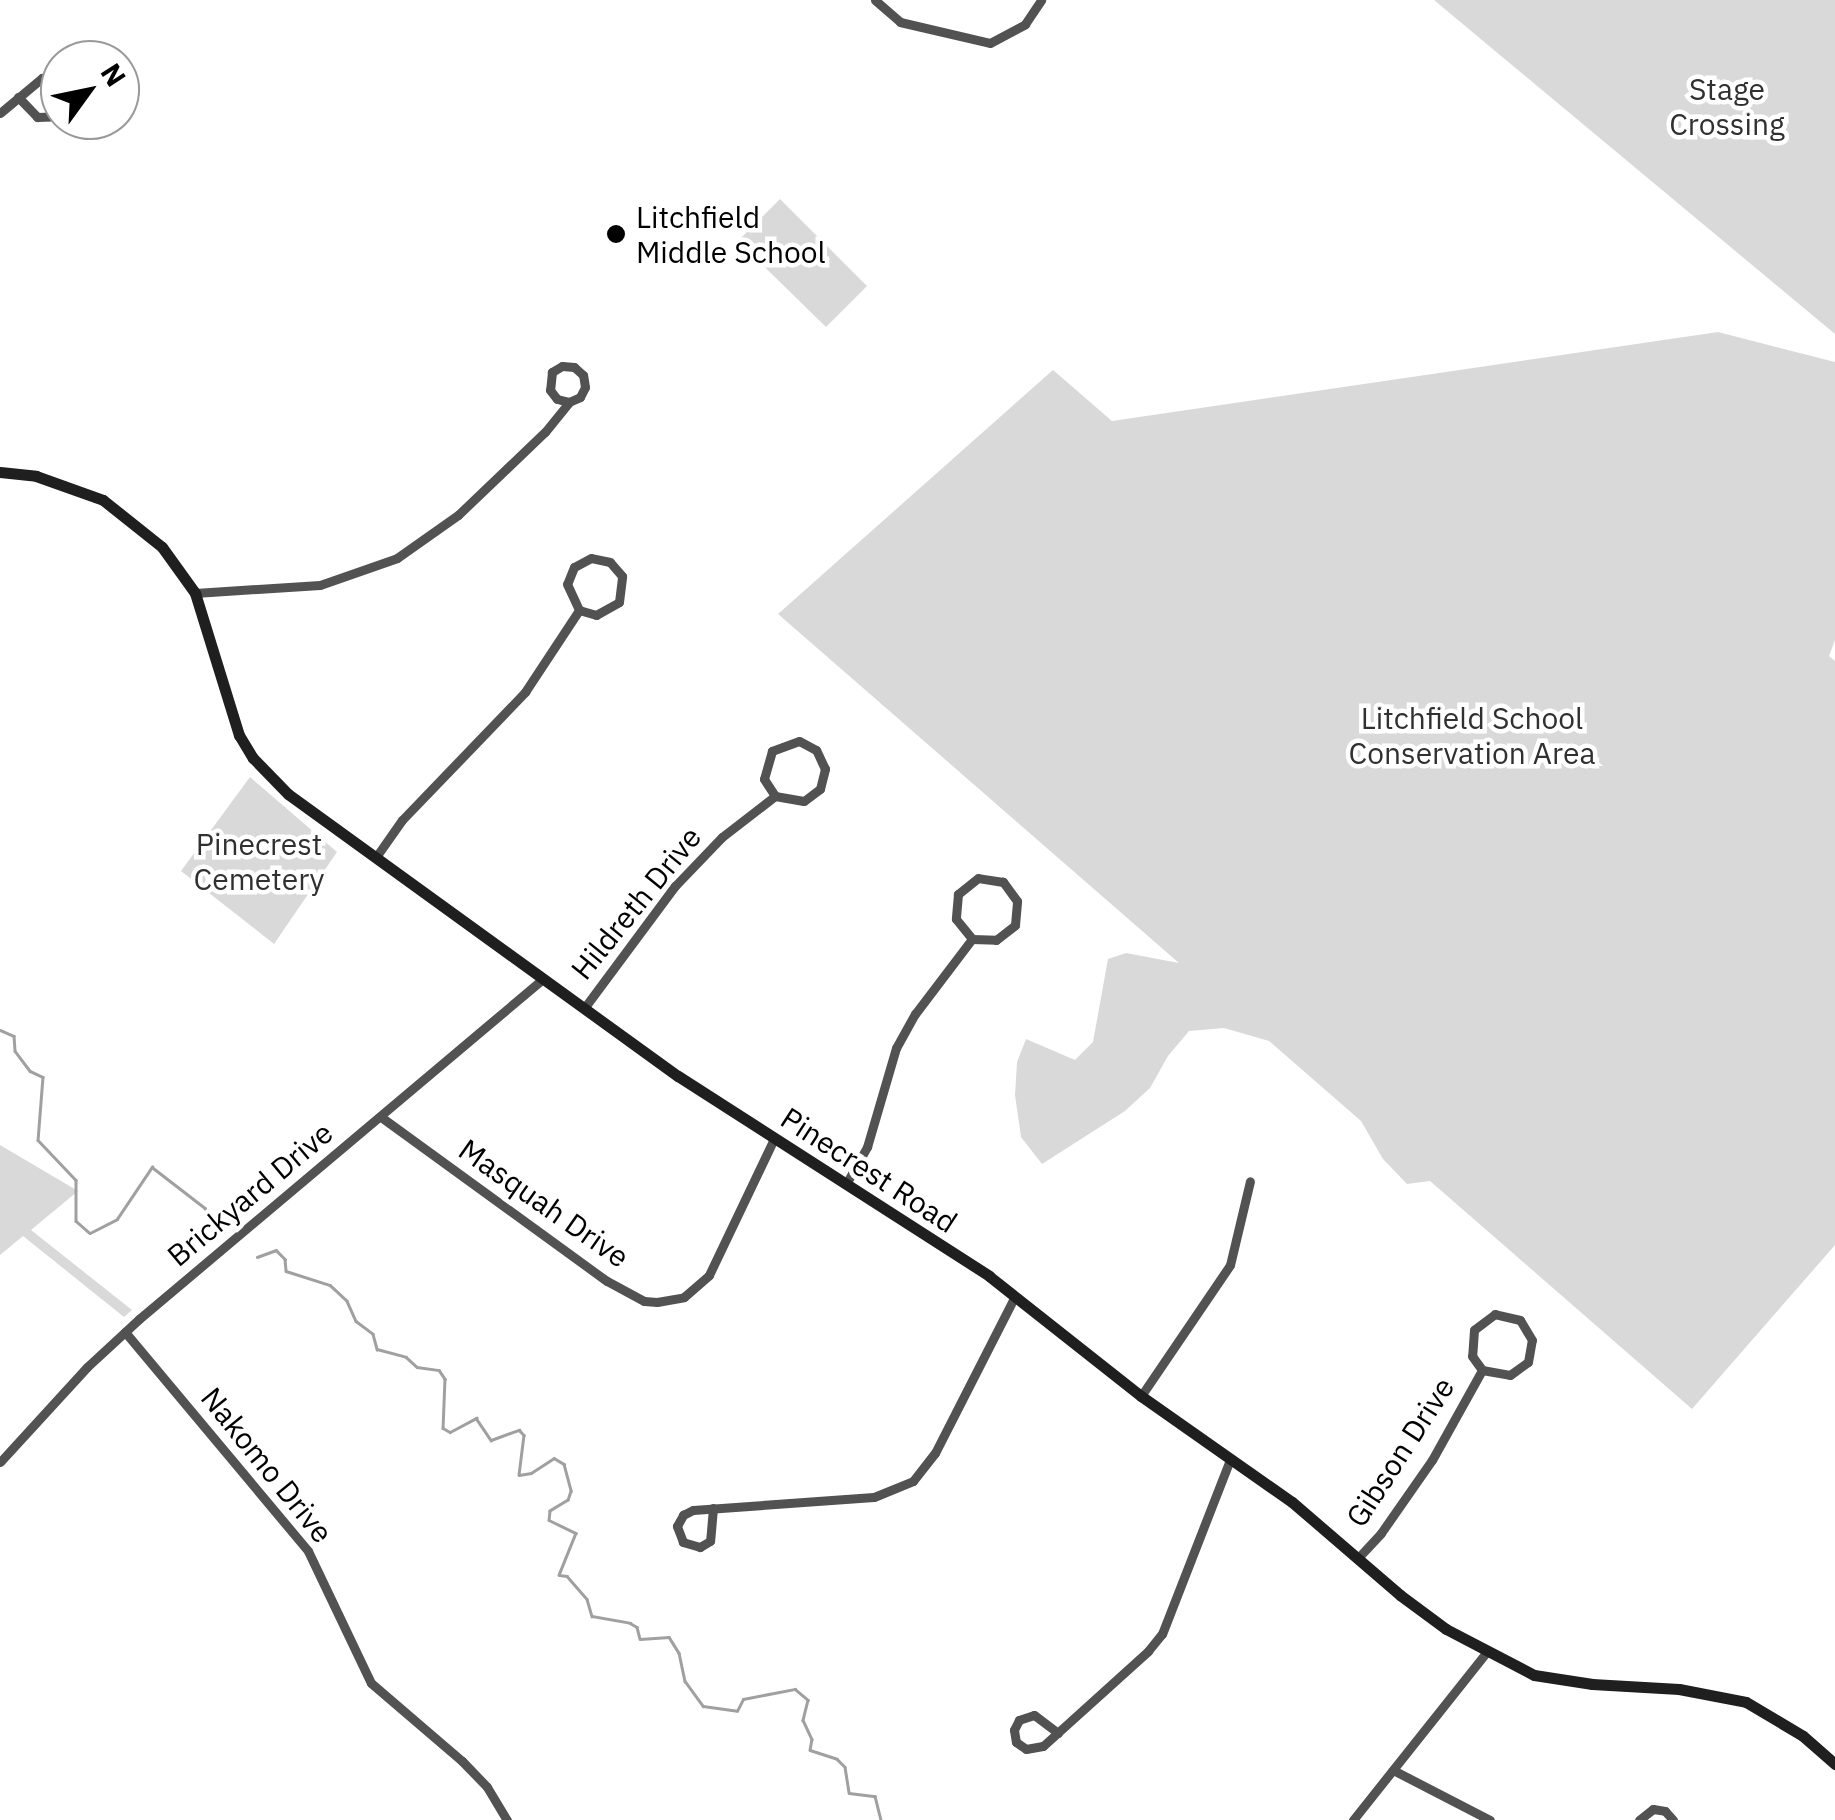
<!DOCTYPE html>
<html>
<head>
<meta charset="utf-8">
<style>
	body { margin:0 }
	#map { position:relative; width:1835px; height:1820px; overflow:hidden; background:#fff; font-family:"IBM Plex Sans",sans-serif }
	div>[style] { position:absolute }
	.green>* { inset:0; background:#d9d9d9 }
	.stream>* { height:2.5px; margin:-1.25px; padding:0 1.25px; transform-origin:1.25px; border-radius:1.25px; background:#a0a0a0 }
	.street>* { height:9px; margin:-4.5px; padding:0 4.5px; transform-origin:4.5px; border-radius:4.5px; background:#525252 }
	.secondary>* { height:11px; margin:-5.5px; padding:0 5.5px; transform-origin:5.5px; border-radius:5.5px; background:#1f1f1f }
	.dots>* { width:28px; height:28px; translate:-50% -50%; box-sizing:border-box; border:5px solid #fff; border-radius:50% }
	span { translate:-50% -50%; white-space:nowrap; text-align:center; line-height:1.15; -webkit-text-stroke:9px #fff; paint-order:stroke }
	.park-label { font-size:30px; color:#303030 }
	.poi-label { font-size:30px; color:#000 }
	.left { translate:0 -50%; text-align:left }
	.street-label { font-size:30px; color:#000 }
	.north { position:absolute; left:40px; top:40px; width:100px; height:100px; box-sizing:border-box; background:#fff; border:2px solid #999; border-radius:50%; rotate:57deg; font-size:28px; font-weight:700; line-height:40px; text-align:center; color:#000 }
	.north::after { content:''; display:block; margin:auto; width:35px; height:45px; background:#000; clip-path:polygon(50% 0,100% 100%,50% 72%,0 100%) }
</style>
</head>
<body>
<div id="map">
	<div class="green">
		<i style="clip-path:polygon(1434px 0,1835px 0,1835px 334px)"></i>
		<i style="clip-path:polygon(780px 199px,867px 286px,826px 327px,738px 241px)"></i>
		<i style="clip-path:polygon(1718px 332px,1835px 362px,1835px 640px,1829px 656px,1835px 661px,1835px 1245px,1692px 1409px,1430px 1181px,1407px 1184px,1383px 1159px,1361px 1121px,1269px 1041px,1224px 1028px,1189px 1031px,1168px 1056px,1150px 1088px,1125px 1111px,1042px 1164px,1021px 1137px,1015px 1095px,1017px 1062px,1026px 1039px,1075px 1060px,1093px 1042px,1108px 959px,1126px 953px,1179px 963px,778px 614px,1053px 370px,1112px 421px)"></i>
		<i style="clip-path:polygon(250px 777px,337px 852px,274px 944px,181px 871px)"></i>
		<i style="clip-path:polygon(0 1145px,78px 1191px,31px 1230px,132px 1310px,124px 1317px,23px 1236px,0 1255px)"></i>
	</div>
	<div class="stream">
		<i style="left:0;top:1030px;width:15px;rotate:23deg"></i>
		<i style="left:14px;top:1036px;width:15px;rotate:86deg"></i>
		<i style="left:15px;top:1051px;width:25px;rotate:53deg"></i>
		<i style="left:30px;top:1071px;width:14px;rotate:25deg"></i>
		<i style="left:43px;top:1077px;width:63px;rotate:94.5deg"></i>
		<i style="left:38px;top:1140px;width:55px;rotate:46.5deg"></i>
		<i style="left:76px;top:1180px;width:41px;rotate:90deg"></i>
		<i style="left:76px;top:1221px;width:18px;rotate:41deg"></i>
		<i style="left:90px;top:1233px;width:30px;rotate:-27deg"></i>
		<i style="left:117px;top:1219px;width:63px;rotate:-56.1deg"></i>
		<i style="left:152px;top:1167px;width:67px;rotate:37.7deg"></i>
		<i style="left:205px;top:1208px;width:15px;rotate:58deg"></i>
		<i style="left:257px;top:1257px;width:20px;rotate:-20deg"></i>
		<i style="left:276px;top:1250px;width:13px;rotate:45deg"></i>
		<i style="left:285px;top:1259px;width:12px;rotate:85deg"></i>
		<i style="left:286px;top:1271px;width:46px;rotate:17.7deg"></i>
		<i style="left:330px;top:1285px;width:23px;rotate:43deg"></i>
		<i style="left:347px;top:1301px;width:22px;rotate:66deg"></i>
		<i style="left:356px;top:1321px;width:21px;rotate:37deg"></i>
		<i style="left:373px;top:1334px;width:16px;rotate:75deg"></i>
		<i style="left:377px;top:1349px;width:30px;rotate:15deg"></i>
		<i style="left:406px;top:1357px;width:15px;rotate:42deg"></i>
		<i style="left:417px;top:1367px;width:22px;rotate:8deg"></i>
		<i style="left:439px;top:1370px;width:11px;rotate:56deg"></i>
		<i style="left:445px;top:1379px;width:49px;rotate:92.3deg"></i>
		<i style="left:443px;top:1428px;width:8px;rotate:30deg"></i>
		<i style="left:450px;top:1432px;width:30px;rotate:-28deg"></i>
		<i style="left:476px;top:1418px;width:27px;rotate:56deg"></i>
		<i style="left:491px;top:1440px;width:30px;rotate:-20deg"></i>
		<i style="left:519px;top:1430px;width:7px;rotate:45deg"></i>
		<i style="left:524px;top:1435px;width:40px;rotate:97.1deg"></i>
		<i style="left:519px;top:1475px;width:12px;rotate:-9deg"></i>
		<i style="left:531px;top:1473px;width:27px;rotate:-33deg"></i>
		<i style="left:554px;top:1458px;width:12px;rotate:31deg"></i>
		<i style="left:564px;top:1464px;width:28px;rotate:75deg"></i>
		<i style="left:571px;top:1491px;width:9px;rotate:108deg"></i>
		<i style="left:568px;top:1500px;width:21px;rotate:149deg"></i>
		<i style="left:550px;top:1511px;width:9px;rotate:96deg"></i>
		<i style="left:549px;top:1520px;width:30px;rotate:26deg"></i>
		<i style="left:576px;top:1533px;width:45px;rotate:112deg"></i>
		<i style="left:559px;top:1575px;width:8px;rotate:7deg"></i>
		<i style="left:567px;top:1576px;width:30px;rotate:49deg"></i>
		<i style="left:587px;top:1599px;width:18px;rotate:74deg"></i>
		<i style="left:592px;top:1616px;width:39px;rotate:10deg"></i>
		<i style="left:630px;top:1623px;width:8px;rotate:30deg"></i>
		<i style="left:637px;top:1627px;width:12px;rotate:76deg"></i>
		<i style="left:640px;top:1639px;width:29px;rotate:-4deg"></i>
		<i style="left:669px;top:1637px;width:19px;rotate:58deg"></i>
		<i style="left:679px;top:1653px;width:29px;rotate:78deg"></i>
		<i style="left:685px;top:1681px;width:31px;rotate:54deg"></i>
		<i style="left:703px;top:1706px;width:34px;rotate:8deg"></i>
		<i style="left:737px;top:1711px;width:13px;rotate:-63deg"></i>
		<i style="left:743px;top:1699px;width:53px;rotate:-10.9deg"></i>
		<i style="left:795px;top:1689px;width:17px;rotate:40deg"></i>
		<i style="left:808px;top:1700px;width:21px;rotate:104deg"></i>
		<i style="left:803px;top:1720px;width:21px;rotate:65deg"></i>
		<i style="left:812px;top:1739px;width:11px;rotate:100deg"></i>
		<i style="left:810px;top:1750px;width:28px;rotate:18deg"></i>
		<i style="left:837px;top:1759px;width:11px;rotate:45deg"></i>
		<i style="left:845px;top:1767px;width:26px;rotate:81deg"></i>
		<i style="left:849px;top:1793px;width:26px;rotate:7deg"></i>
		<i style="left:875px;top:1796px;width:25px;rotate:76deg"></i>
	</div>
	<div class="street">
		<i style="left:875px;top:0;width:33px;rotate:41deg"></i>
		<i style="left:900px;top:22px;width:92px;rotate:13.1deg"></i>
		<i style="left:990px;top:43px;width:40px;rotate:-28deg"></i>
		<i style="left:1025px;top:24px;width:29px;rotate:-56deg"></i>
		<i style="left:18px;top:97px;width:28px;rotate:46deg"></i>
		<i style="left:37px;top:117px;width:23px;rotate:-2deg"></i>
		<i style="left:0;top:113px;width:55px;rotate:-39.8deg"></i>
		<i style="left:42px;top:78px;width:18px;rotate:9deg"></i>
		<i style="left:195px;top:593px;width:125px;rotate:-3.7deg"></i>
		<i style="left:320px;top:585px;width:82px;rotate:-19.3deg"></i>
		<i style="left:397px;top:558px;width:75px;rotate:-35.2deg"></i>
		<i style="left:458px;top:515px;width:120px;rotate:-43.7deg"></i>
		<i style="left:545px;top:432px;width:38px;rotate:-51deg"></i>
		<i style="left:569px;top:402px;width:12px;rotate:-24deg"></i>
		<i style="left:580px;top:397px;width:11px;rotate:-63deg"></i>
		<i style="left:585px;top:387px;width:12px;rotate:-99deg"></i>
		<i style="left:583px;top:375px;width:12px;rotate:-138deg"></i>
		<i style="left:574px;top:367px;width:12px;rotate:-175deg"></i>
		<i style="left:562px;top:366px;width:12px;rotate:149deg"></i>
		<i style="left:552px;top:372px;width:18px;rotate:96deg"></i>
		<i style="left:550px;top:390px;width:11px;rotate:52deg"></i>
		<i style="left:557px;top:399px;width:12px;rotate:14deg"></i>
		<i style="left:376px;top:857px;width:45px;rotate:-54.9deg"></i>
		<i style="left:402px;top:820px;width:178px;rotate:-46.1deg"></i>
		<i style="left:525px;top:692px;width:98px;rotate:-56.6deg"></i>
		<i style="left:579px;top:610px;width:18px;rotate:16deg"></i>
		<i style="left:596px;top:615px;width:26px;rotate:-29deg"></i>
		<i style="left:619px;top:602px;width:26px;rotate:-83deg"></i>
		<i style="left:622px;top:576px;width:18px;rotate:-131deg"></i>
		<i style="left:610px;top:562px;width:19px;rotate:-168deg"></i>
		<i style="left:591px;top:558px;width:19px;rotate:152deg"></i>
		<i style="left:574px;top:567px;width:18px;rotate:112deg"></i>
		<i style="left:567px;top:584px;width:29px;rotate:65deg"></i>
		<i style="left:585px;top:1007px;width:151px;rotate:-53.4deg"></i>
		<i style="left:675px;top:886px;width:68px;rotate:-46.2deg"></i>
		<i style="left:722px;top:837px;width:67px;rotate:-37.7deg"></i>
		<i style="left:775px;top:796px;width:29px;rotate:10deg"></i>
		<i style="left:804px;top:801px;width:20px;rotate:-37deg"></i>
		<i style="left:820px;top:789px;width:21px;rotate:-76deg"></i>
		<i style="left:825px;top:769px;width:21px;rotate:-115deg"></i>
		<i style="left:816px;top:750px;width:19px;rotate:-152deg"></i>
		<i style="left:799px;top:741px;width:29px;rotate:160deg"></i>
		<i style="left:772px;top:751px;width:29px;rotate:106deg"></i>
		<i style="left:764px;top:779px;width:20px;rotate:57deg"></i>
		<i style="left:381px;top:1117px;width:279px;rotate:36deg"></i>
		<i style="left:607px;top:1281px;width:42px;rotate:28.4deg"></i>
		<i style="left:644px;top:1301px;width:13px;rotate:4deg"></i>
		<i style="left:657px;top:1302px;width:27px;rotate:-10deg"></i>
		<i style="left:684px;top:1297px;width:33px;rotate:-41deg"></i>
		<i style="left:709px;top:1275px;width:151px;rotate:-64.5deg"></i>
		<i style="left:846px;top:1184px;width:43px;rotate:-60.4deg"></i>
		<i style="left:867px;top:1147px;width:103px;rotate:-73.7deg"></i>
		<i style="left:896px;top:1048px;width:39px;rotate:-61deg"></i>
		<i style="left:915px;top:1014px;width:94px;rotate:-52.8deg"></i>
		<i style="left:972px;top:939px;width:24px;rotate:2deg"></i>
		<i style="left:996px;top:940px;width:24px;rotate:-38deg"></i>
		<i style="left:1015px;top:925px;width:24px;rotate:-85deg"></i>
		<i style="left:1017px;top:901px;width:24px;rotate:-126deg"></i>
		<i style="left:1003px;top:882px;width:25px;rotate:-171deg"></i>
		<i style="left:978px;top:878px;width:26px;rotate:141deg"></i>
		<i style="left:958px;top:894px;width:25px;rotate:95deg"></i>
		<i style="left:956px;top:919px;width:26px;rotate:51deg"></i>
		<i style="left:125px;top:1332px;width:285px;rotate:50.1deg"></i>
		<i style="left:308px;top:1551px;width:146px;rotate:64.5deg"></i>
		<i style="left:371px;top:1683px;width:120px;rotate:40.6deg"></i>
		<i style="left:462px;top:1761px;width:36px;rotate:46deg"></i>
		<i style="left:487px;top:1787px;width:39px;rotate:59deg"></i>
		<i style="left:1141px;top:1396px;width:158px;rotate:-55.8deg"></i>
		<i style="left:1230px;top:1265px;width:86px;rotate:-76.6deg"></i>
		<i style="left:0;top:1462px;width:129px;rotate:-47.5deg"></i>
		<i style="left:87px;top:1367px;width:71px;rotate:-42.7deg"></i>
		<i style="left:139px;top:1319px;width:529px;rotate:-40.1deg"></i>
		<i style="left:713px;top:1508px;width:33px;rotate:95deg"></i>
		<i style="left:710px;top:1541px;width:12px;rotate:149deg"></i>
		<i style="left:700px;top:1547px;width:18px;rotate:-164deg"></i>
		<i style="left:683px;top:1542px;width:17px;rotate:-111deg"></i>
		<i style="left:677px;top:1526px;width:13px;rotate:-61deg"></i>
		<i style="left:683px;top:1515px;width:11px;rotate:-27deg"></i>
		<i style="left:693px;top:1510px;width:181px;rotate:-4.1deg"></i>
		<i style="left:874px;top:1497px;width:42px;rotate:-22.3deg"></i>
		<i style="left:913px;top:1481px;width:36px;rotate:-52deg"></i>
		<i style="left:935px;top:1453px;width:176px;rotate:-63deg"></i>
		<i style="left:1357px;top:1559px;width:35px;rotate:-47deg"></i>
		<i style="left:1381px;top:1533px;width:89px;rotate:-55.1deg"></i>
		<i style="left:1432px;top:1460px;width:103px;rotate:-60.9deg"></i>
		<i style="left:1482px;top:1370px;width:28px;rotate:10deg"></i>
		<i style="left:1510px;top:1375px;width:22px;rotate:-36deg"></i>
		<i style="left:1528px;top:1362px;width:22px;rotate:-80deg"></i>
		<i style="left:1532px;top:1340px;width:23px;rotate:-121deg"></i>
		<i style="left:1520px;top:1320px;width:26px;rotate:-167deg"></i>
		<i style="left:1495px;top:1314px;width:26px;rotate:143deg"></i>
		<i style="left:1474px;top:1330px;width:26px;rotate:94deg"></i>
		<i style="left:1472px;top:1356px;width:17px;rotate:54deg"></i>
		<i style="left:1058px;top:1733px;width:30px;rotate:-143deg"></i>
		<i style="left:1034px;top:1715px;width:16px;rotate:162deg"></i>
		<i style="left:1019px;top:1720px;width:11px;rotate:117deg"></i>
		<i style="left:1014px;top:1730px;width:12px;rotate:81deg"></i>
		<i style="left:1016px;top:1742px;width:12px;rotate:35deg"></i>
		<i style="left:1026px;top:1749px;width:17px;rotate:-10deg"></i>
		<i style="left:1043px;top:1746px;width:142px;rotate:-42.1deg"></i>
		<i style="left:1148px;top:1651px;width:22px;rotate:-51deg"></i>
		<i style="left:1162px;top:1634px;width:187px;rotate:-68.7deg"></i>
		<i style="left:1393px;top:1770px;width:109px;rotate:27.3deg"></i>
		<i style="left:1353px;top:1820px;width:213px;rotate:-51.5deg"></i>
		<i style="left:1639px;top:1820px;width:18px;rotate:-38deg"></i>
		<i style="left:1653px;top:1809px;width:12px;rotate:9deg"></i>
		<i style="left:1665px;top:1811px;width:12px;rotate:48deg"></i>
	</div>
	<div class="secondary">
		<i style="left:0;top:472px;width:36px;rotate:6deg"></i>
		<i style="left:36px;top:476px;width:71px;rotate:19.7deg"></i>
		<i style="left:103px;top:500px;width:75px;rotate:38.5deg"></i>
		<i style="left:162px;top:547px;width:57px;rotate:54.3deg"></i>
		<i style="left:195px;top:593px;width:149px;rotate:72.8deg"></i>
		<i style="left:239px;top:735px;width:27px;rotate:59deg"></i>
		<i style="left:253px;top:758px;width:50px;rotate:45.8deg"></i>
		<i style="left:288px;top:794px;width:481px;rotate:35.9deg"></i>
		<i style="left:678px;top:1076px;width:370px;rotate:32.7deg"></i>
		<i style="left:989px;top:1276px;width:194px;rotate:38.3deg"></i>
		<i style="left:1141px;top:1396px;width:184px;rotate:35.1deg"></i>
		<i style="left:1292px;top:1502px;width:143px;rotate:40.7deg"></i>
		<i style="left:1400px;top:1595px;width:57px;rotate:36.5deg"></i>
		<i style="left:1446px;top:1629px;width:99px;rotate:27.6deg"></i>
		<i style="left:1534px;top:1675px;width:59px;rotate:8.8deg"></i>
		<i style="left:1592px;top:1684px;width:87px;rotate:3.3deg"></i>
		<i style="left:1679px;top:1689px;width:68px;rotate:11deg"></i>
		<i style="left:1746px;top:1702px;width:66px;rotate:30.8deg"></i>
		<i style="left:1803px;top:1736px;width:43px;rotate:41.2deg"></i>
	</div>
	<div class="dots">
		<i style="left:616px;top:234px;background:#000"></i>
	</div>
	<div class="park-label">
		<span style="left:1727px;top:106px">Stage<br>Crossing</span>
		<span style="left:1472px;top:735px">Litchfield School<br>Conservation Area</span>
		<span style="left:259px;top:861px">Pinecrest<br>Cemetery</span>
	</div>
	<div class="poi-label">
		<span class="left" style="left:636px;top:234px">Litchfield<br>Middle School</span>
	</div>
	<div class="street-label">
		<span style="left:636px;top:903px;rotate:-51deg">Hildreth Drive</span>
		<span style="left:869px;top:1170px;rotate:33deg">Pinecrest Road</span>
		<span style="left:250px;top:1194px;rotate:-40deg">Brickyard Drive</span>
		<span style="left:544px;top:1203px;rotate:35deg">Masquah Drive</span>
		<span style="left:1400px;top:1452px;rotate:-57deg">Gibson Drive</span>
		<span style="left:267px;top:1465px;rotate:51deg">Nakomo Drive</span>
	</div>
	<div class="north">N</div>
</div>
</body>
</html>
